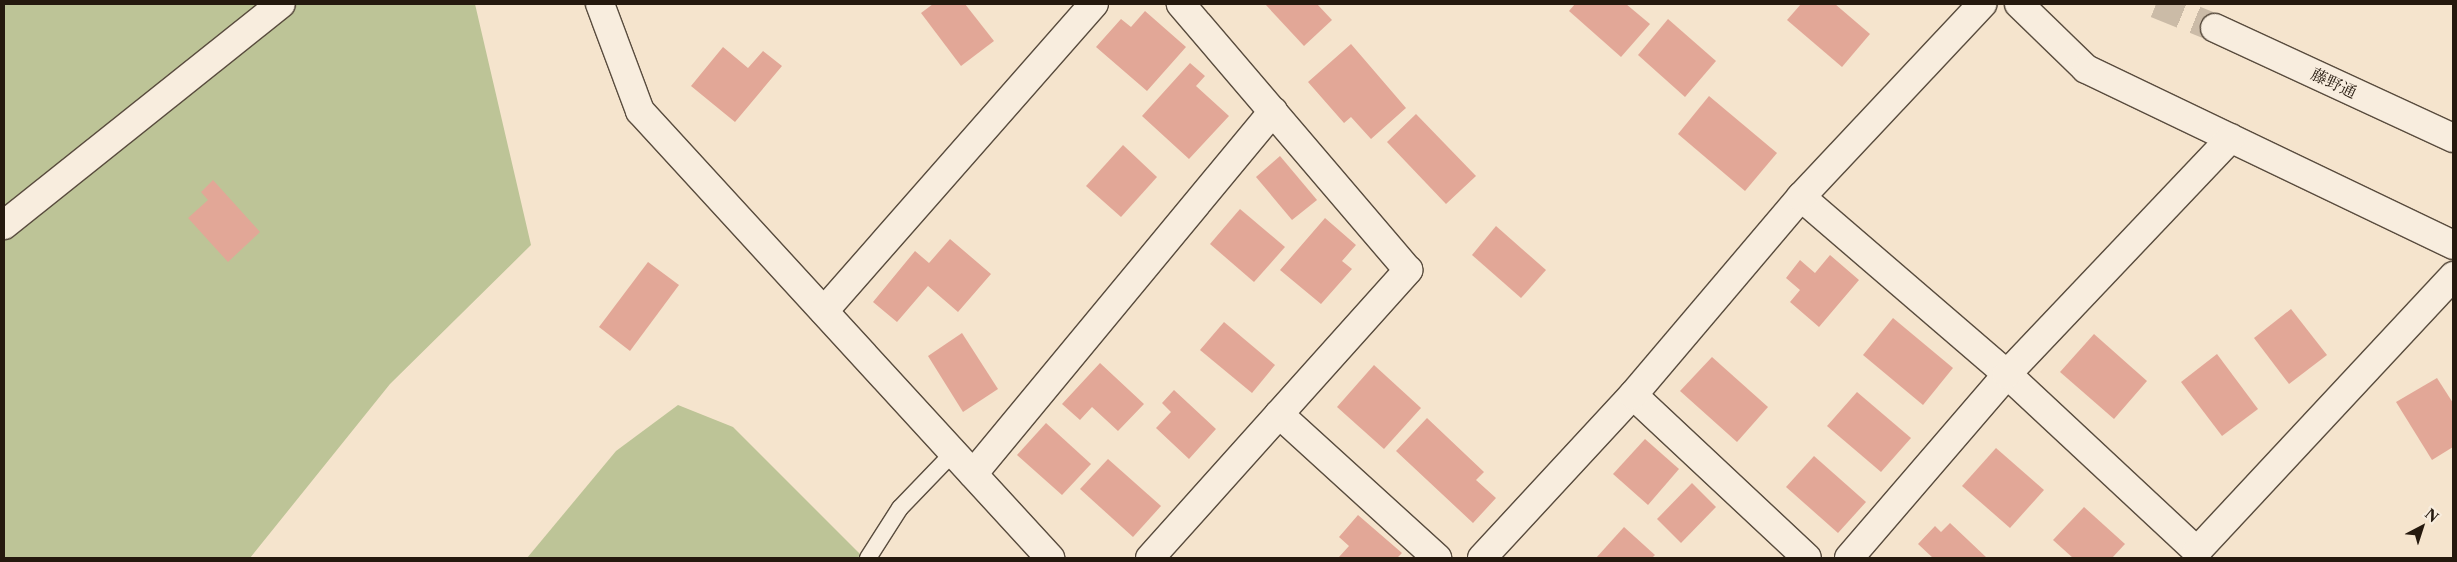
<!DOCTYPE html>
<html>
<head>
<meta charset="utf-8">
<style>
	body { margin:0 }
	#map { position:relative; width:2457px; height:562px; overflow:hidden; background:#f5e4cd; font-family:"Libre Caslon Text","Noto Serif JP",serif }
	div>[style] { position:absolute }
	.green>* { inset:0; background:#bdc497 }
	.building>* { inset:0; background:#e2a797 }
	.tertiary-tunnel>* { height:28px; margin-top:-14px; transform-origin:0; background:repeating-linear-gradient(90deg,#cbbba7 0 28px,transparent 0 42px) }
	.roads { filter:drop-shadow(1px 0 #594c3e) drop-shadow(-1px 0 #594c3e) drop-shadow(0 1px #594c3e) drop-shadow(0 -1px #594c3e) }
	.service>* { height:16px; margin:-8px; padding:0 8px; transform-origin:8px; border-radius:8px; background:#f8edde }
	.minor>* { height:28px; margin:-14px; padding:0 14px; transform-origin:14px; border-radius:14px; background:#f8edde }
	.tertiary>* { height:28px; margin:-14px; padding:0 14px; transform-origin:14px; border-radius:14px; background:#f8edde }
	span { translate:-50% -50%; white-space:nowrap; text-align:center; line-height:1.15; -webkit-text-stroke:4px #f8edde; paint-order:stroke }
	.street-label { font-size:16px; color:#25190e }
	.frame { position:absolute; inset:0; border:5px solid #25190e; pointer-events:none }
	.north { position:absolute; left:2397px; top:502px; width:50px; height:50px; -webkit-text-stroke:4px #f8edde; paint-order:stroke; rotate:40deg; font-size:14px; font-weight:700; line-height:20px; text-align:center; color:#25190e }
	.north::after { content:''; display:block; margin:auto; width:18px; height:22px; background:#25190e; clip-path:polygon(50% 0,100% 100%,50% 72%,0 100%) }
</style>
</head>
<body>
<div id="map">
	<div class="green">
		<i style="clip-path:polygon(4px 4px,475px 4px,531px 245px,390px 384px,250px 558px,4px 558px)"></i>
		<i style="clip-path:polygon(678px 405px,733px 427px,864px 558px,527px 558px,616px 451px)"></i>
	</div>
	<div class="building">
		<i style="clip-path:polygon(933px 4px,965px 4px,994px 41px,961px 66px,921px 13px)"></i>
		<i style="clip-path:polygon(1265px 4px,1317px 4px,1332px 20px,1304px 46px)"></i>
		<i style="clip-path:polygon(1575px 4px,1626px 4px,1650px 24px,1621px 57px,1569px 11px)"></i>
		<i style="clip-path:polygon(1801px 4px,1835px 4px,1870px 34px,1842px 67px,1787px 20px)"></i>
		<i style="clip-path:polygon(1145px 11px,1186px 47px,1147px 91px,1096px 47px,1121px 19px,1131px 27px)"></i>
		<i style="clip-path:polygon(1668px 19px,1716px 61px,1685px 97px,1638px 55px)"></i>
		<i style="clip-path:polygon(1351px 44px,1406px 108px,1371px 139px,1351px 117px,1344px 123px,1308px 82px)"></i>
		<i style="clip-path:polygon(723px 47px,748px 68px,763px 51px,782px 66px,735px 122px,691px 86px)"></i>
		<i style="clip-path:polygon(1190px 63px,1205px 76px,1196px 86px,1229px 116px,1189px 159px,1142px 116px)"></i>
		<i style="clip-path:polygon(1709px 96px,1777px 153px,1745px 191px,1678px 134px)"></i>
		<i style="clip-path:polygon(1416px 114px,1476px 176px,1446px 204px,1387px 142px)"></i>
		<i style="clip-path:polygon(1123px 145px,1157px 177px,1121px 217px,1086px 186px)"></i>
		<i style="clip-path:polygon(1280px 156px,1317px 200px,1292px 220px,1256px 177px)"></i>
		<i style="clip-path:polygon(213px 180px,260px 232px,228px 262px,188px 218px,208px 200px,201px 192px)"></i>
		<i style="clip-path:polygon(1240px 209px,1285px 247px,1254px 282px,1210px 244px)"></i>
		<i style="clip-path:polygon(1325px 218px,1356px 245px,1342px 261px,1352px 269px,1321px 304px,1280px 270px)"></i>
		<i style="clip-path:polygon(1496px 226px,1546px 270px,1521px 298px,1472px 255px)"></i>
		<i style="clip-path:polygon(950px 239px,991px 274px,958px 312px,928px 286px,897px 322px,873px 302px,915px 251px,929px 263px)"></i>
		<i style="clip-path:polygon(1830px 255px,1859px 280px,1819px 327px,1790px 302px,1800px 290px,1786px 278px,1800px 260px,1815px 273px)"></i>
		<i style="clip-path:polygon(648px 262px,679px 285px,630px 351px,599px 327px)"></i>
		<i style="clip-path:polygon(2291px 309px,2327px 355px,2289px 384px,2254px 338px)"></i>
		<i style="clip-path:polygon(1893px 318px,1953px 368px,1923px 405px,1863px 355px)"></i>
		<i style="clip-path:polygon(1224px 322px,1275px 365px,1252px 393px,1200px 350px)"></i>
		<i style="clip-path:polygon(962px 333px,998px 389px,963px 412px,928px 356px)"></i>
		<i style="clip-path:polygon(2094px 334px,2147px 381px,2114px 419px,2060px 372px)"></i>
		<i style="clip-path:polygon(2217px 354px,2258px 409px,2222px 436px,2181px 382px)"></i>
		<i style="clip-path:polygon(1712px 357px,1768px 407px,1737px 442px,1680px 391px)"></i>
		<i style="clip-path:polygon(1100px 363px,1144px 404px,1118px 431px,1092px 407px,1080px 420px,1062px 404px)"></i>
		<i style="clip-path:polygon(1374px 365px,1421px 408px,1384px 449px,1337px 407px)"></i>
		<i style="clip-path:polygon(2437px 378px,2453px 403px,2453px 447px,2432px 460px,2396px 402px)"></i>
		<i style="clip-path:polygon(1174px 390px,1216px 429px,1189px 459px,1156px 428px,1171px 412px,1162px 403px)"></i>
		<i style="clip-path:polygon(1857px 392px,1911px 438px,1881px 472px,1827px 426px)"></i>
		<i style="clip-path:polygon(1427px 418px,1484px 472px,1476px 480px,1496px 498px,1473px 523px,1396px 451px)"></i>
		<i style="clip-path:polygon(1046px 423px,1091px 464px,1062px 495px,1017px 455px)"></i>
		<i style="clip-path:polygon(1645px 439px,1679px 469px,1648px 505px,1613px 474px)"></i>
		<i style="clip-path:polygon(1996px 448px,2044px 490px,2010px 528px,1962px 486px)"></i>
		<i style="clip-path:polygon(1814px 456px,1866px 502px,1838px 533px,1786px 487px)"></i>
		<i style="clip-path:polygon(1108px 459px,1161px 506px,1133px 537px,1080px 489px)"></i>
		<i style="clip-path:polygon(1692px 483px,1716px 507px,1681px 543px,1657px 519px)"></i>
		<i style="clip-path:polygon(2084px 507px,2125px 544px,2112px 558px,2073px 558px,2053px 540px)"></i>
		<i style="clip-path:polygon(1358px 515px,1402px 553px,1397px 558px,1339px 557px,1349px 546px,1339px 537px)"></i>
		<i style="clip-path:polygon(1950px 523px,1987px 558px,1933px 558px,1918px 544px,1935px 526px,1941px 532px)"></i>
		<i style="clip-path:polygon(1624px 527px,1655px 555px,1652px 558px,1596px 558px)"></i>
	</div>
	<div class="tertiary-tunnel">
		<i style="left:2156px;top:4px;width:64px;rotate:22.1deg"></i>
	</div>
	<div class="roads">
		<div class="service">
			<i style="left:868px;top:558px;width:59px;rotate:-57.4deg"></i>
			<i style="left:900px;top:508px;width:76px;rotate:-46.1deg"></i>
		</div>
		<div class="minor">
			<i style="left:600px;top:4px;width:114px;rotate:69.5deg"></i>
			<i style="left:640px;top:111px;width:607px;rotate:47.47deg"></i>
			<i style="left:2019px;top:4px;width:93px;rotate:44.1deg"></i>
			<i style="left:2086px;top:69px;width:407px;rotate:25.6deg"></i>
			<i style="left:1801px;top:197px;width:272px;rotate:40.7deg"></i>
			<i style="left:2007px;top:374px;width:260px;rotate:43deg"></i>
			<i style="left:2197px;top:551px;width:376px;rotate:-47deg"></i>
			<i style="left:824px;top:311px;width:409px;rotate:-48.7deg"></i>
			<i style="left:1633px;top:395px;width:238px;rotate:43.1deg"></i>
			<i style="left:1279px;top:414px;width:214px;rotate:42.3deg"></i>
			<i style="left:973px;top:474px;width:471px;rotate:-50.4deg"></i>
			<i style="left:1150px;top:558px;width:387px;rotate:-48.1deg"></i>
			<i style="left:1408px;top:270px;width:350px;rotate:-130.5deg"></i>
			<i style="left:1482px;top:558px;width:222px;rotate:-47.2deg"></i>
			<i style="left:1633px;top:395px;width:260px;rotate:-49.7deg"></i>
			<i style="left:1801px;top:197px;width:265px;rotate:-46.8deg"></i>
			<i style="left:1849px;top:558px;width:243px;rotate:-49.3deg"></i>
			<i style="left:2007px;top:374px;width:325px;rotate:-46.5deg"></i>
		</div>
		<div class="tertiary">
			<i style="left:2215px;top:28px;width:262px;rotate:24.8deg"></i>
			<i style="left:4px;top:225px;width:354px;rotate:-38.6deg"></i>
		</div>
	</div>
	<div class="street-label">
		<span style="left:2334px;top:83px;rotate:25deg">藤野通</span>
	</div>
	<div class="frame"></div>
	<div class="north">N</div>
</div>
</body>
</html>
